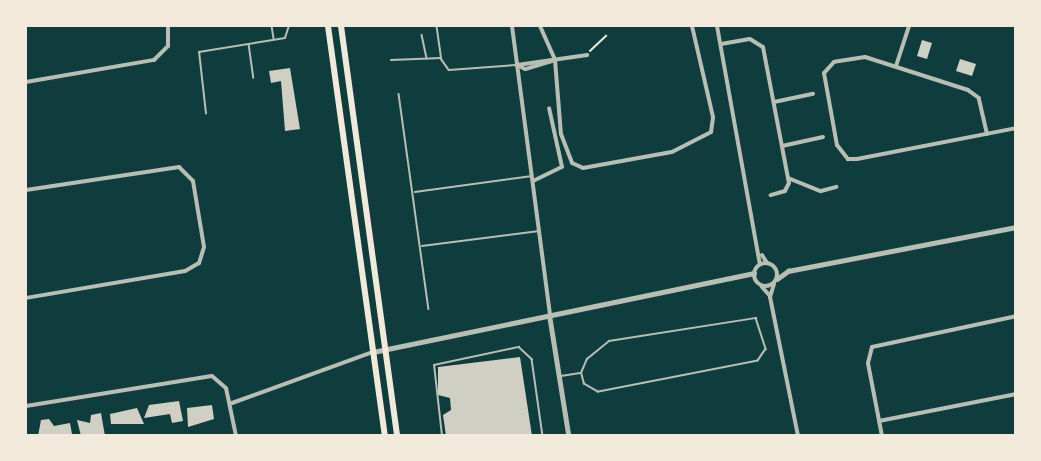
<!DOCTYPE html>
<html>
<head>
<meta charset="utf-8">
<style>
	body { margin:0 }
	#map { position:relative; width:1041px; height:461px; overflow:hidden; background:#0f3d3e; font-family:"Titillium Web",sans-serif }
	div>[style] { position:absolute }
	.building>* { inset:0; background:#cfcfc3 }
	.path>* { height:1.5px; margin:-0.75px; padding:0 0.75px; transform-origin:0.75px; border-radius:0.75px; background:#f1e9da }
	.service>* { height:1.5px; margin:-0.75px; padding:0 0.75px; transform-origin:0.75px; border-radius:0.75px; background:#b8beb3 }
	.minor>* { height:4px; margin:-2px; padding:0 2px; transform-origin:2px; border-radius:2px; background:#b8beb3 }
	.tertiary>* { height:4.5px; margin:-2.25px; padding:0 2.25px; transform-origin:2.25px; border-radius:2.25px; background:#b8beb3 }
	.tertiary>.ring { margin:-2.25px; padding:0; box-sizing:content-box; background:none; border:4.5px solid #b8beb3; border-radius:50% }
	.primary>* { height:6px; margin:-3px; padding:0 3px; transform-origin:3px; border-radius:3px; background:#f1e9da }
	span { translate:-50% -50%; white-space:nowrap; text-align:center; line-height:1.15; -webkit-text-stroke:4.5px #f1e9da; paint-order:stroke }
	.frame { position:absolute; inset:0; border:27px solid #f1e9da; pointer-events:none }
</style>
</head>
<body>
<div id="map">
	<div class="building">
		<i style="clip-path:polygon(922px 40px,932px 43px,927px 59px,917px 56px)"></i>
		<i style="clip-path:polygon(960px 59px,976px 64px,972px 76px,956px 71px)"></i>
		<i style="clip-path:polygon(290px 68px,300px 129px,285px 131px,281px 81px,271px 83px,269px 71px)"></i>
		<i style="clip-path:polygon(520px 357px,532px 436px,446px 436px,443px 415px,451px 410px,450px 398px,438px 395px,438px 367px)"></i>
		<i style="clip-path:polygon(179px 401px,183px 421px,172px 423px,170px 414px,144px 418px,149px 405px)"></i>
		<i style="clip-path:polygon(212px 405px,214px 419px,188px 427px,187px 408px)"></i>
		<i style="clip-path:polygon(137px 408px,144px 424px,111px 424px,110px 414px)"></i>
		<i style="clip-path:polygon(101px 413px,105px 436px,81px 436px,77px 420px,90px 423px,91px 415px)"></i>
		<i style="clip-path:polygon(49px 419px,54px 426px,70px 423px,72px 434px,38px 436px,41px 420px)"></i>
	</div>
	<div class="path">
		<i style="left:590px;top:51px;width:22px;rotate:-43deg"></i>
	</div>
	<div class="service">
		<i style="left:272px;top:26px;width:13px;rotate:81deg"></i>
		<i style="left:437px;top:26px;width:34px;rotate:82deg"></i>
		<i style="left:442px;top:60px;width:12px;rotate:55deg"></i>
		<i style="left:449px;top:70px;width:67px;rotate:-4.3deg"></i>
		<i style="left:422px;top:35px;width:24px;rotate:78deg"></i>
		<i style="left:249px;top:44px;width:34px;rotate:82deg"></i>
		<i style="left:391px;top:60px;width:50px;rotate:-2.3deg"></i>
		<i style="left:399px;top:94px;width:217px;rotate:82.1deg"></i>
		<i style="left:206px;top:114px;width:62px;rotate:-96.4deg"></i>
		<i style="left:199px;top:52px;width:87px;rotate:-9.2deg"></i>
		<i style="left:285px;top:38px;width:13px;rotate:-72deg"></i>
		<i style="left:415px;top:192px;width:118px;rotate:-7.8deg"></i>
		<i style="left:422px;top:246px;width:118px;rotate:-7.3deg"></i>
		<i style="left:756px;top:318px;width:33px;rotate:72deg"></i>
		<i style="left:766px;top:349px;width:14px;rotate:124deg"></i>
		<i style="left:758px;top:361px;width:163px;rotate:169deg"></i>
		<i style="left:598px;top:392px;width:16px;rotate:-150deg"></i>
		<i style="left:584px;top:384px;width:11px;rotate:-105deg"></i>
		<i style="left:581px;top:373px;width:15px;rotate:-67deg"></i>
		<i style="left:587px;top:359px;width:28px;rotate:-39deg"></i>
		<i style="left:609px;top:341px;width:149px;rotate:-8.9deg"></i>
		<i style="left:561px;top:376px;width:19px;rotate:-9deg"></i>
		<i style="left:442px;top:436px;width:71px;rotate:-96.4deg"></i>
		<i style="left:434px;top:365px;width:87px;rotate:-12deg"></i>
		<i style="left:519px;top:347px;width:18px;rotate:43deg"></i>
		<i style="left:532px;top:359px;width:78px;rotate:81.9deg"></i>
	</div>
	<div class="minor">
		<i style="left:512px;top:26px;width:292px;rotate:82.5deg"></i>
		<i style="left:540px;top:26px;width:37px;rotate:66deg"></i>
		<i style="left:555px;top:60px;width:74px;rotate:85.4deg"></i>
		<i style="left:561px;top:134px;width:31px;rotate:69deg"></i>
		<i style="left:572px;top:163px;width:12px;rotate:24deg"></i>
		<i style="left:583px;top:168px;width:90px;rotate:-10.2deg"></i>
		<i style="left:672px;top:152px;width:44px;rotate:-27.1deg"></i>
		<i style="left:711px;top:132px;width:15px;rotate:-82deg"></i>
		<i style="left:713px;top:117px;width:93px;rotate:-103deg"></i>
		<i style="left:717px;top:26px;width:242px;rotate:79.8deg"></i>
		<i style="left:721px;top:44px;width:29px;rotate:-10deg"></i>
		<i style="left:750px;top:39px;width:15px;rotate:32deg"></i>
		<i style="left:763px;top:47px;width:138px;rotate:79.2deg"></i>
		<i style="left:789px;top:183px;width:9px;rotate:117deg"></i>
		<i style="left:785px;top:191px;width:15px;rotate:164deg"></i>
		<i style="left:555px;top:60px;width:31px;rotate:163deg"></i>
		<i style="left:525px;top:69px;width:9px;rotate:-153deg"></i>
		<i style="left:517px;top:65px;width:71px;rotate:-8.1deg"></i>
		<i style="left:896px;top:66px;width:42px;rotate:-72deg"></i>
		<i style="left:26px;top:82px;width:130px;rotate:-9.8deg"></i>
		<i style="left:154px;top:60px;width:20px;rotate:-45deg"></i>
		<i style="left:168px;top:46px;width:20px;rotate:-90deg"></i>
		<i style="left:774px;top:102px;width:40px;rotate:-12deg"></i>
		<i style="left:987px;top:134px;width:37px;rotate:-103deg"></i>
		<i style="left:979px;top:98px;width:14px;rotate:-144deg"></i>
		<i style="left:968px;top:90px;width:108px;rotate:-162.2deg"></i>
		<i style="left:865px;top:57px;width:31px;rotate:171deg"></i>
		<i style="left:834px;top:62px;width:15px;rotate:132deg"></i>
		<i style="left:824px;top:73px;width:73px;rotate:79.8deg"></i>
		<i style="left:837px;top:145px;width:18px;rotate:52deg"></i>
		<i style="left:848px;top:159px;width:9px"></i>
		<i style="left:857px;top:159px;width:162px;rotate:-11deg"></i>
		<i style="left:782px;top:146px;width:42px;rotate:-12.4deg"></i>
		<i style="left:788px;top:178px;width:35px;rotate:22deg"></i>
		<i style="left:821px;top:191px;width:16px;rotate:-15deg"></i>
		<i style="left:533px;top:181px;width:32px;rotate:-26deg"></i>
		<i style="left:562px;top:167px;width:60px;rotate:-102.4deg"></i>
		<i style="left:26px;top:190px;width:155px;rotate:-8.5deg"></i>
		<i style="left:179px;top:167px;width:20px;rotate:45deg"></i>
		<i style="left:193px;top:181px;width:67px;rotate:80.5deg"></i>
		<i style="left:204px;top:247px;width:17px;rotate:107deg"></i>
		<i style="left:199px;top:263px;width:16px;rotate:150deg"></i>
		<i style="left:185px;top:271px;width:161px;rotate:170.4deg"></i>
		<i style="left:762px;top:255px;width:9px;rotate:58deg"></i>
		<i style="left:774px;top:284px;width:14px;rotate:107deg"></i>
		<i style="left:770px;top:297px;width:142px;rotate:78.6deg"></i>
		<i style="left:762px;top:287px;width:12px;rotate:48deg"></i>
		<i style="left:232px;top:403px;width:150px;rotate:-19.9deg"></i>
		<i style="left:26px;top:406px;width:188px;rotate:-9.2deg"></i>
		<i style="left:212px;top:376px;width:18px;rotate:41deg"></i>
		<i style="left:226px;top:388px;width:49px;rotate:78.2deg"></i>
		<i style="left:879px;top:421px;width:140px;rotate:-11.1deg"></i>
		<i style="left:882px;top:436px;width:74px;rotate:-100.9deg"></i>
		<i style="left:868px;top:363px;width:16px;rotate:-76deg"></i>
		<i style="left:872px;top:347px;width:147px;rotate:-12.1deg"></i>
	</div>
	<div class="tertiary">
		<i class="ring" style="left:754px;top:263px;width:19.5px;height:19.5px"></i>
		<i style="left:777px;top:279px;width:14px;rotate:-36deg"></i>
		<i style="left:788px;top:271px;width:232px;rotate:-10.9deg"></i>
		<i style="left:550px;top:318px;width:120px;rotate:80.9deg"></i>
		<i style="left:373px;top:352px;width:389px;rotate:-11.7deg"></i>
	</div>
	<div class="primary">
		<i style="left:328px;top:26px;width:414px;rotate:82.1deg"></i>
		<i style="left:341px;top:26px;width:414px;rotate:82.2deg"></i>
	</div>
	<div class="frame"></div>
</div>
</body>
</html>
